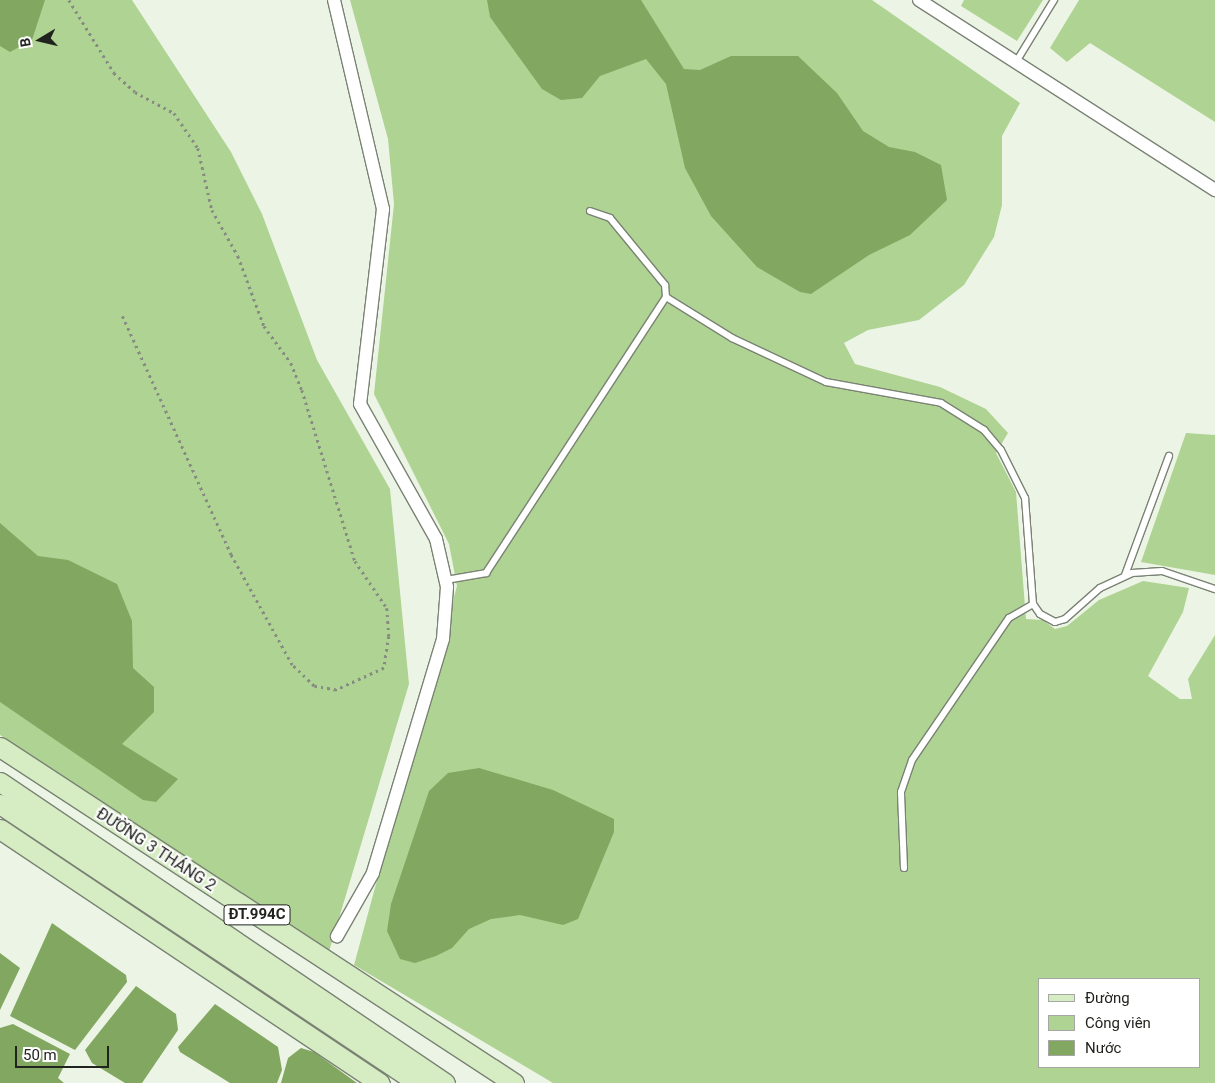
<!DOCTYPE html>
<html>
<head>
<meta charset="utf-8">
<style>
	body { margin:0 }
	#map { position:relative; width:1215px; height:1083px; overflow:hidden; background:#ecf5e5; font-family:Roboto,sans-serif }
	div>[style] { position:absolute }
	.green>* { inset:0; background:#afd393 }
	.water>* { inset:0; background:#81a761 }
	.path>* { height:2.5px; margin-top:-1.25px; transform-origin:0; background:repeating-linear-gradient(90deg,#868c81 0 2.5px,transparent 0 6.5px) }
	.roads { filter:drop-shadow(1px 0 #7a8274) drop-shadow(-1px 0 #7a8274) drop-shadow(0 1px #7a8274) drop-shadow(0 -1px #7a8274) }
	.lane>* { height:6px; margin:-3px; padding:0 3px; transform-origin:3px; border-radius:3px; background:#fff }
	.street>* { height:12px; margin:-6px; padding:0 6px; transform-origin:6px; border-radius:6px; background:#fff }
	.primary>* { height:19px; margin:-9.5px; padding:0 9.5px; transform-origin:9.5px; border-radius:9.5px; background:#d6edc4 }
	span { translate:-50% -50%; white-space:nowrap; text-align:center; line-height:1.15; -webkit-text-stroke:4px #fff; paint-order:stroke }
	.shield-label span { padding:1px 4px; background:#fff; border:1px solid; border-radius:4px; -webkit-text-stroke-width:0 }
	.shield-label { font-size:15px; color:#21241e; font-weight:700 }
	.street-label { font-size:16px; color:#21241e }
	.legend { position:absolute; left:1038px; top:978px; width:162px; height:90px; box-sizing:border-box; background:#fff; border:1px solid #a6a7a5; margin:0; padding:6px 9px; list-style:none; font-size:15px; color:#21241e }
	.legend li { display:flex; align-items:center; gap:10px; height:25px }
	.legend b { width:25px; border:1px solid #a6a7a5 }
	.north { position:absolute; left:15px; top:15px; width:50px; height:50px; -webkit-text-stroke:4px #fff; paint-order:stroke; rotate:261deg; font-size:14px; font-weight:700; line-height:20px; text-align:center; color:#21241e }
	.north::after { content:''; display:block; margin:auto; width:18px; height:22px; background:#21241e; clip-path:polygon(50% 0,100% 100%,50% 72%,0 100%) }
	.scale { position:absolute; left:15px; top:1046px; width:94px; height:22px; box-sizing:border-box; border:2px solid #21241e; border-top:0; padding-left:6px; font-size:15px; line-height:18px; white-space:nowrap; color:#21241e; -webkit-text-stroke:4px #fff; paint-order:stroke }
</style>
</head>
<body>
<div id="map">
	<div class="green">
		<i style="clip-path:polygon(0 0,132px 0,231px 152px,262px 214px,317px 360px,390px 489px,409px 684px,328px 955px,0 735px)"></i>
		<i style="clip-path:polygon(evenodd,350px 0,872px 0,1020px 103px,1002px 136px,1002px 205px,994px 237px,964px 285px,919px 320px,868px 330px,844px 343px,855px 364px,940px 387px,986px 409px,1008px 433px,996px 453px,1016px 492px,1026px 619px,1043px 620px,1055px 629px,1067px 626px,1099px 600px,1143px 581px,1189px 588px,1183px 612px,1148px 676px,1180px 699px,1192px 699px,1188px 679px,1215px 635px,1215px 1083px,553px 1083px,354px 965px,457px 586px,449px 544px,374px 394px,394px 204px,388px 139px,350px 0,1039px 979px,1199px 979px,1199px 1067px,1039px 1067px,1039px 979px)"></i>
		<i style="clip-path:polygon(964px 0,1043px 0,1017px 41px,961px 6px)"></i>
		<i style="clip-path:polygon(1079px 0,1215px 0,1215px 122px,1090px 43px,1067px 62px,1050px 48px)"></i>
		<i style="clip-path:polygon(1186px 433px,1215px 435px,1215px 575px,1141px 562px)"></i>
	</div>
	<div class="water">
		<i style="clip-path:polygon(0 0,45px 0,32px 40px,10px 52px,0 46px)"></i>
		<i style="clip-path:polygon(487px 0,641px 0,684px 69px,700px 70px,731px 56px,798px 56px,837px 93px,863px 131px,889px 147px,915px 152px,941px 165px,947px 200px,910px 235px,869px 255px,811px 294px,800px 292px,757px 267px,711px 216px,685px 168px,666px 84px,646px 59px,600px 76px,582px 98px,561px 100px,542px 89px,490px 17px)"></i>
		<i style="clip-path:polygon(0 523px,38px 556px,68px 560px,117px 584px,132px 621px,133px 668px,154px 687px,154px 712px,122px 744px,178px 779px,156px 802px,143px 800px,0 702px)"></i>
		<i style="clip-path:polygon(479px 768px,553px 790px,614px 819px,614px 832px,578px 919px,563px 925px,520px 915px,491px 919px,469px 929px,452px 948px,436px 956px,415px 963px,400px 959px,387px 931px,391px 904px,429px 791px,448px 773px)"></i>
		<i style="clip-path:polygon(52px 923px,126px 975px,127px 982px,75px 1050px,10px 1016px)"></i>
		<i style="clip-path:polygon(0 953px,20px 968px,0 1010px)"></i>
		<i style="clip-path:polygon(136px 986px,176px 1014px,178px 1030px,142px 1083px,125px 1083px,92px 1063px,85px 1050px)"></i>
		<i style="clip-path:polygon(215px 1004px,278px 1047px,282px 1070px,277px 1083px,230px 1083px,180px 1052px,178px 1047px)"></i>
		<i style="clip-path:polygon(13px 1024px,70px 1054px,58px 1078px,64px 1083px,0 1083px,0 1028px)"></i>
		<i style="clip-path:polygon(301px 1048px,314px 1052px,357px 1083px,281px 1083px,288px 1058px)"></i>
	</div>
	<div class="path">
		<i style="left:69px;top:0;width:86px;rotate:58.3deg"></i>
		<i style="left:114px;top:73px;width:28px;rotate:42deg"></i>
		<i style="left:135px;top:92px;width:44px;rotate:28.3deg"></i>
		<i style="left:174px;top:113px;width:42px;rotate:55.6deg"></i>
		<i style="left:198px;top:148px;width:64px;rotate:77.3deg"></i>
		<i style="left:212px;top:210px;width:53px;rotate:60.5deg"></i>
		<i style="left:238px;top:256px;width:75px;rotate:69.6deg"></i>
		<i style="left:264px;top:326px;width:46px;rotate:53.9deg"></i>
		<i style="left:291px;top:363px;width:29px;rotate:68deg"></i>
		<i style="left:302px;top:390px;width:179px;rotate:72.8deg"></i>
		<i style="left:355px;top:561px;width:57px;rotate:55.8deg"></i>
		<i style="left:387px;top:608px;width:28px;rotate:86deg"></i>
		<i style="left:389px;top:636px;width:32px;rotate:99deg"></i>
		<i style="left:384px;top:668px;width:53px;rotate:155.4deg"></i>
		<i style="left:336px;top:690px;width:22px;rotate:-170deg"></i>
		<i style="left:314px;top:686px;width:30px;rotate:-136deg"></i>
		<i style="left:292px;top:665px;width:126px;rotate:-119deg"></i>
		<i style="left:231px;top:555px;width:263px;rotate:-114.5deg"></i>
	</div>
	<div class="roads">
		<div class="lane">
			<i style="left:1016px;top:62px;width:73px;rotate:-58.5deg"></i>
			<i style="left:590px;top:211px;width:21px;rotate:19deg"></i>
			<i style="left:610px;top:218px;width:87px;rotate:50.6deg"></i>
			<i style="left:665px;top:285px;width:12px;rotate:85deg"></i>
			<i style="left:666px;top:297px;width:78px;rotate:31.8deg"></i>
			<i style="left:732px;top:338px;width:104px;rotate:25.1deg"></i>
			<i style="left:826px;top:382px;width:117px;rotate:10.3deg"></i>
			<i style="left:941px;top:403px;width:51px;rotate:32.1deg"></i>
			<i style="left:984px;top:430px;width:26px;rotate:50deg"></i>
			<i style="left:1001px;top:450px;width:54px;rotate:63.4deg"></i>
			<i style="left:1025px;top:498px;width:106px;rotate:85.7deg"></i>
			<i style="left:1033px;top:604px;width:12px;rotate:55deg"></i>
			<i style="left:1040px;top:614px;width:17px;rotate:28deg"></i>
			<i style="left:1055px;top:622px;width:10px;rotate:-17deg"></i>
			<i style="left:1065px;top:619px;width:47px;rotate:-41.5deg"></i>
			<i style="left:1100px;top:588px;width:35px;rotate:-25deg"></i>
			<i style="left:1132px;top:573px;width:30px;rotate:-4deg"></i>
			<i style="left:1162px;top:571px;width:56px;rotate:18.8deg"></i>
			<i style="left:1125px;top:575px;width:127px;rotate:-69.7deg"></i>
			<i style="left:446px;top:580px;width:41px;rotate:-9.9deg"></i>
			<i style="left:486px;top:573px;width:330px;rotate:-56.9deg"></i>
			<i style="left:904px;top:868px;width:76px;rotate:-92.3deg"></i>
			<i style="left:901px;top:792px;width:34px;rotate:-71deg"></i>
			<i style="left:912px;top:760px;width:172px;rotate:-55.7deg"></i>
			<i style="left:1009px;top:618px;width:28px;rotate:-30deg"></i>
		</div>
		<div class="street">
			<i style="left:334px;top:0;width:215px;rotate:76.8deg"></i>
			<i style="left:383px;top:209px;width:196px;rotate:96.7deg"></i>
			<i style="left:360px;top:404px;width:155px;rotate:60.6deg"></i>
			<i style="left:436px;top:539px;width:49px;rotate:77.1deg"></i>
			<i style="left:447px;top:587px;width:52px;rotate:94.4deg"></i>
			<i style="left:443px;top:639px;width:244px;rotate:106.7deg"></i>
			<i style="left:373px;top:873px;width:73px;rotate:119.7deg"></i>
			<i style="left:919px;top:0;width:352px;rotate:32.7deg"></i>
		</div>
		<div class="primary">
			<i style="left:0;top:747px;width:614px;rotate:33.17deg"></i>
			<i style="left:0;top:782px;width:537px;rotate:34.07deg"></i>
			<i style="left:0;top:804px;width:503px;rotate:33.72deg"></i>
			<i style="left:0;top:829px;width:457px;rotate:33.8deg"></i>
		</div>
	</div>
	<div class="shield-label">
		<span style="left:257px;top:915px">ĐT.994C</span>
	</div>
	<div class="street-label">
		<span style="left:156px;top:850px;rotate:33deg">ĐƯỜNG 3 THÁNG 2</span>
	</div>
	<ul class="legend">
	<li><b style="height:6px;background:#d6edc4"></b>Đường</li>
	<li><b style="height:14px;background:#afd393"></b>Công viên</li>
	<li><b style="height:14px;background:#81a761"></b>Nước</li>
	</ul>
	<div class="north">B</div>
	<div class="scale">50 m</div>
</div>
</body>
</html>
